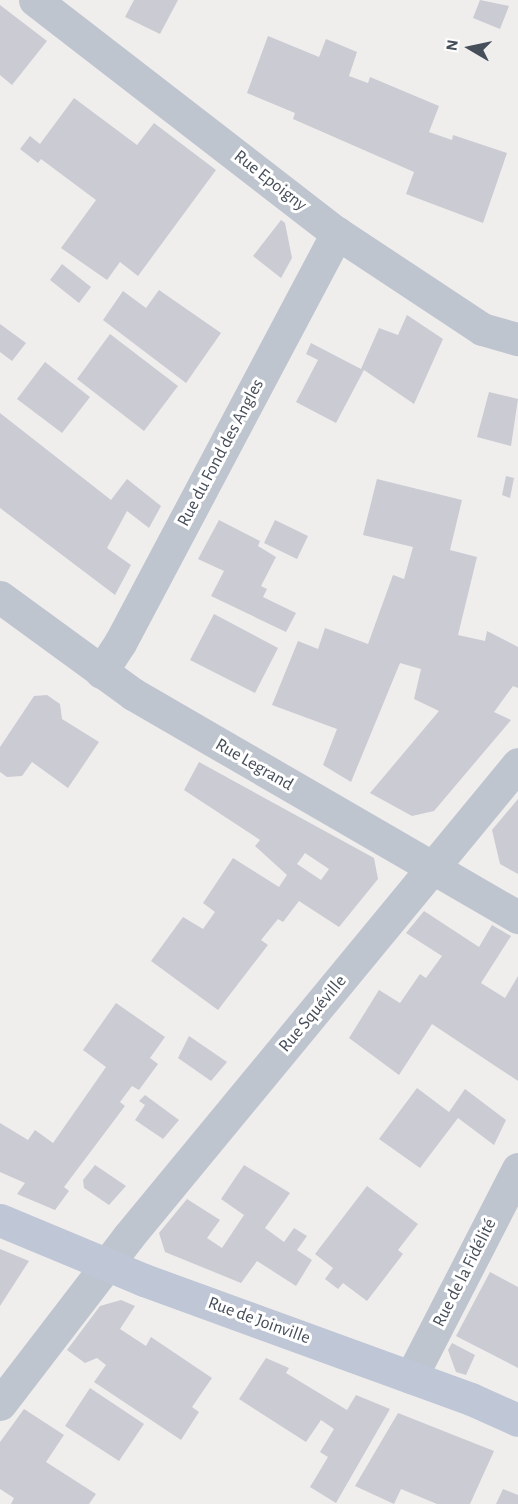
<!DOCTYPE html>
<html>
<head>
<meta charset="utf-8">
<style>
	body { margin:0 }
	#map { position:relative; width:518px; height:1504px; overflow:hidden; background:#f0eded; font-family:"Alegreya Sans",sans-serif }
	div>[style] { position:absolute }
	.building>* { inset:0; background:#cacbd3 }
	.street>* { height:33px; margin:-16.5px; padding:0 16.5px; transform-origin:16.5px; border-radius:16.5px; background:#bec5cf }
	.secondary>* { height:33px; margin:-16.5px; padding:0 16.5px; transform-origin:16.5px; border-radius:16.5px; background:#bfc7d6 }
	span { translate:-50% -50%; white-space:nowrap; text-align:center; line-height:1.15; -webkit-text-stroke:6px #fff; paint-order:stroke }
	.street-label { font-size:18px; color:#464e5a }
	.north { position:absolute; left:440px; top:18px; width:60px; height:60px; -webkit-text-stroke:4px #fff; paint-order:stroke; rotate:279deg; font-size:16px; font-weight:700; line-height:24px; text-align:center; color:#464e5a }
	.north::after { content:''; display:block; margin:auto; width:21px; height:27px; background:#464e5a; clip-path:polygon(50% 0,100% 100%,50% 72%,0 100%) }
</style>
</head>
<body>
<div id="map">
	<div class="building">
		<i style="clip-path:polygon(134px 0,178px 0,160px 34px,125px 17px)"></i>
		<i style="clip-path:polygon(480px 0,509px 6px,500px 29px,473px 18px)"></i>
		<i style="clip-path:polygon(0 5px,47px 41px,12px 85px,0 75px)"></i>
		<i style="clip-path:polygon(268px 36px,319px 57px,326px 39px,357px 52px,349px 76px,368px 83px,370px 77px,439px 106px,429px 132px,452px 140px,453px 135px,507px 153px,483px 223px,406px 194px,414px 172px,293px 119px,295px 113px,247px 93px)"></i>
		<i style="clip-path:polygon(74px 98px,137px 145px,154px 123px,216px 170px,138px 276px,120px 262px,107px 280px,61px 248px,96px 200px,41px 159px,38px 163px,20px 149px,30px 136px,40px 144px)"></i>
		<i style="clip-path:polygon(281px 220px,285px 223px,292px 258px,281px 278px,253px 256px)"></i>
		<i style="clip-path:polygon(62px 264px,91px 287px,79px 303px,50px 280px)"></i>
		<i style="clip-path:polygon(159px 290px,221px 333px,186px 383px,103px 320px,123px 291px,146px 308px)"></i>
		<i style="clip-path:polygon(407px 315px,443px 339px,414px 404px,364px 370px,336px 423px,296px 402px,318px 360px,306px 354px,311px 343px,361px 369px,379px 328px,398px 335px)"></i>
		<i style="clip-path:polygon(0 324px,26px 343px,12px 361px,0 352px)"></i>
		<i style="clip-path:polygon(110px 334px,178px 386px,144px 431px,77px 379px)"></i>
		<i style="clip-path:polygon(45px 362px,90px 397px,62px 433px,17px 399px)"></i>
		<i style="clip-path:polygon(489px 392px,518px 399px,511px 446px,477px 437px)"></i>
		<i style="clip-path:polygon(0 413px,111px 500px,127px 479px,161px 506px,149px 528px,127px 511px,107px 548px,131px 565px,115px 595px,0 508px)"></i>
		<i style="clip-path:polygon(506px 476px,514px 478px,510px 498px,502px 495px)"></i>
		<i style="clip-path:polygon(377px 479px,462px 500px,450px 550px,477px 557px,458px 635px,485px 641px,487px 631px,518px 647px,518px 688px,513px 686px,494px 712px,511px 720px,434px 811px,412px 816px,370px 793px,439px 711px,414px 699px,421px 669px,400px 663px,351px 782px,323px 765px,337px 729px,272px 705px,298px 641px,318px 649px,325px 628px,368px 644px,393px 575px,404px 579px,413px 547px,363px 535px)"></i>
		<i style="clip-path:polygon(219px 520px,260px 541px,258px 546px,276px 557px,261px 586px,267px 589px,263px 597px,296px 613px,286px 632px,211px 596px,224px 571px,198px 559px)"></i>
		<i style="clip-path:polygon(275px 520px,308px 536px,297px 559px,264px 543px)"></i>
		<i style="clip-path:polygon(214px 614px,278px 648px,255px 693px,190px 660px)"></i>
		<i style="clip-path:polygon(47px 695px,60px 704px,62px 719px,99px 742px,68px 788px,32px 762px,22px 776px,7px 777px,0 772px,0 747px,34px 696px)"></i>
		<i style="clip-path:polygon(evenodd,199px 762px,374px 858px,378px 879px,339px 927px,299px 901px,283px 922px,278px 919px,261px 940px,268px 945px,218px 1010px,151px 961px,183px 917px,203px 929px,215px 912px,203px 903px,233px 858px,279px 887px,287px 875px,255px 846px,260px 840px,184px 790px,199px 762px,305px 853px,329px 869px,321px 880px,297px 864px,305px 853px)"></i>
		<i style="clip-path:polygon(518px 799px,518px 874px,500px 864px,492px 830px)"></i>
		<i style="clip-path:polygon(424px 911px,479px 947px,492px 925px,511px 936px,481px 983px,505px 998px,518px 976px,518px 1081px,432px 1024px,399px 1075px,349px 1038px,379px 990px,400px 1003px,420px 974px,426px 978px,442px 956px,406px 933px)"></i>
		<i style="clip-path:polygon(116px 1003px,165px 1037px,150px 1058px,158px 1064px,139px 1090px,132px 1086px,120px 1102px,125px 1106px,64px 1187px,69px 1191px,55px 1210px,17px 1194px,25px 1183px,0 1172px,0 1123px,28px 1140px,35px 1130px,53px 1143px,106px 1067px,83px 1050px)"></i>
		<i style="clip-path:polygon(189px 1036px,227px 1062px,211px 1081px,178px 1058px)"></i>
		<i style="clip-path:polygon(417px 1088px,449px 1112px,465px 1089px,506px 1120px,494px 1145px,458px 1118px,420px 1168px,379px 1139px)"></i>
		<i style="clip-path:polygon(145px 1095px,179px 1120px,163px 1139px,135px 1120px,145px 1105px,139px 1101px)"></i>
		<i style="clip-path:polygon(95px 1165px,126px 1186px,109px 1205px,84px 1188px,83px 1180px)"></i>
		<i style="clip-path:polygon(244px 1165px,290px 1193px,265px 1228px,284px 1242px,294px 1228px,307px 1236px,297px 1250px,312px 1260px,296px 1286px,257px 1261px,241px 1283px,165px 1252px,159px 1233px,187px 1199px,220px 1220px,207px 1238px,222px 1248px,244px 1215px,221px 1199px)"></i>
		<i style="clip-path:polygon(367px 1186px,418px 1224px,398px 1250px,403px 1254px,367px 1301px,343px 1283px,338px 1289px,325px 1279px,333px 1268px,315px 1254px)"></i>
		<i style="clip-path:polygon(0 1249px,29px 1261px,0 1306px)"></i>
		<i style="clip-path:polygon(490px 1272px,518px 1287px,518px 1368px,456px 1336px)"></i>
		<i style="clip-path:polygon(121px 1300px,135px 1306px,120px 1329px,146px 1346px,151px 1337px,212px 1378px,192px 1407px,199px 1412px,181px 1440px,94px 1382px,106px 1365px,97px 1358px,85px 1363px,67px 1350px,100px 1306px)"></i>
		<i style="clip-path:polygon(452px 1343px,475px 1355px,466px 1375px,456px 1372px,448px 1350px)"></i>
		<i style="clip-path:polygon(266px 1358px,289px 1368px,286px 1373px,347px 1410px,356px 1395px,390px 1409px,336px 1503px,310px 1487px,328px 1457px,320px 1452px,334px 1429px,321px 1420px,306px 1442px,239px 1399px)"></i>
		<i style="clip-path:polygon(90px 1388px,144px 1424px,119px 1461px,65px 1426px)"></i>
		<i style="clip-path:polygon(24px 1409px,64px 1435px,46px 1462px,96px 1494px,89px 1504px,11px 1504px,14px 1498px,0 1489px,0 1442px)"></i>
		<i style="clip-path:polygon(398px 1413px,494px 1451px,470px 1504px,437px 1504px,401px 1489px,394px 1504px,355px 1486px)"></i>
		<i style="clip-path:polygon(503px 1489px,518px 1495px,518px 1504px,496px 1504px)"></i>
	</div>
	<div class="street">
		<i style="left:35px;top:0;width:381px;rotate:37.7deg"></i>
		<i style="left:337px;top:233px;width:174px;rotate:33.5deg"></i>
		<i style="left:482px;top:329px;width:37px;rotate:16deg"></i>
		<i style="left:0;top:597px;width:165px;rotate:36.1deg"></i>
		<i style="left:133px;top:694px;width:445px;rotate:30.1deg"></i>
		<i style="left:101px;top:672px;width:35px;rotate:-57deg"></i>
		<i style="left:120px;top:643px;width:464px;rotate:-62.1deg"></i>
		<i style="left:411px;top:1377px;width:234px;rotate:-62.8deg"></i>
		<i style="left:0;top:1404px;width:210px;rotate:-52.5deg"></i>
		<i style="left:128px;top:1237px;width:613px;rotate:-50.49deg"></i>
	</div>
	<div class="secondary">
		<i style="left:0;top:1220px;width:156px;rotate:22.6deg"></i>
		<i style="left:144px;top:1280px;width:348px;rotate:20deg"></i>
		<i style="left:471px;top:1399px;width:51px;rotate:24.1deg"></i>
	</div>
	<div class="street-label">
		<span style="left:270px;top:181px;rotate:38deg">Rue Epoigny</span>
		<span style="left:221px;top:453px;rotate:-62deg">Rue du Fond des Angles</span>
		<span style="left:254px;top:765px;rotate:30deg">Rue Legrand</span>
		<span style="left:313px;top:1014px;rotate:-50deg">Rue Squéville</span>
		<span style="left:465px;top:1273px;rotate:-63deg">Rue de la Fidélité</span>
		<span style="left:259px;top:1321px;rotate:20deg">Rue de Joinville</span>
	</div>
	<div class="north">N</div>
</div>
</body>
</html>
